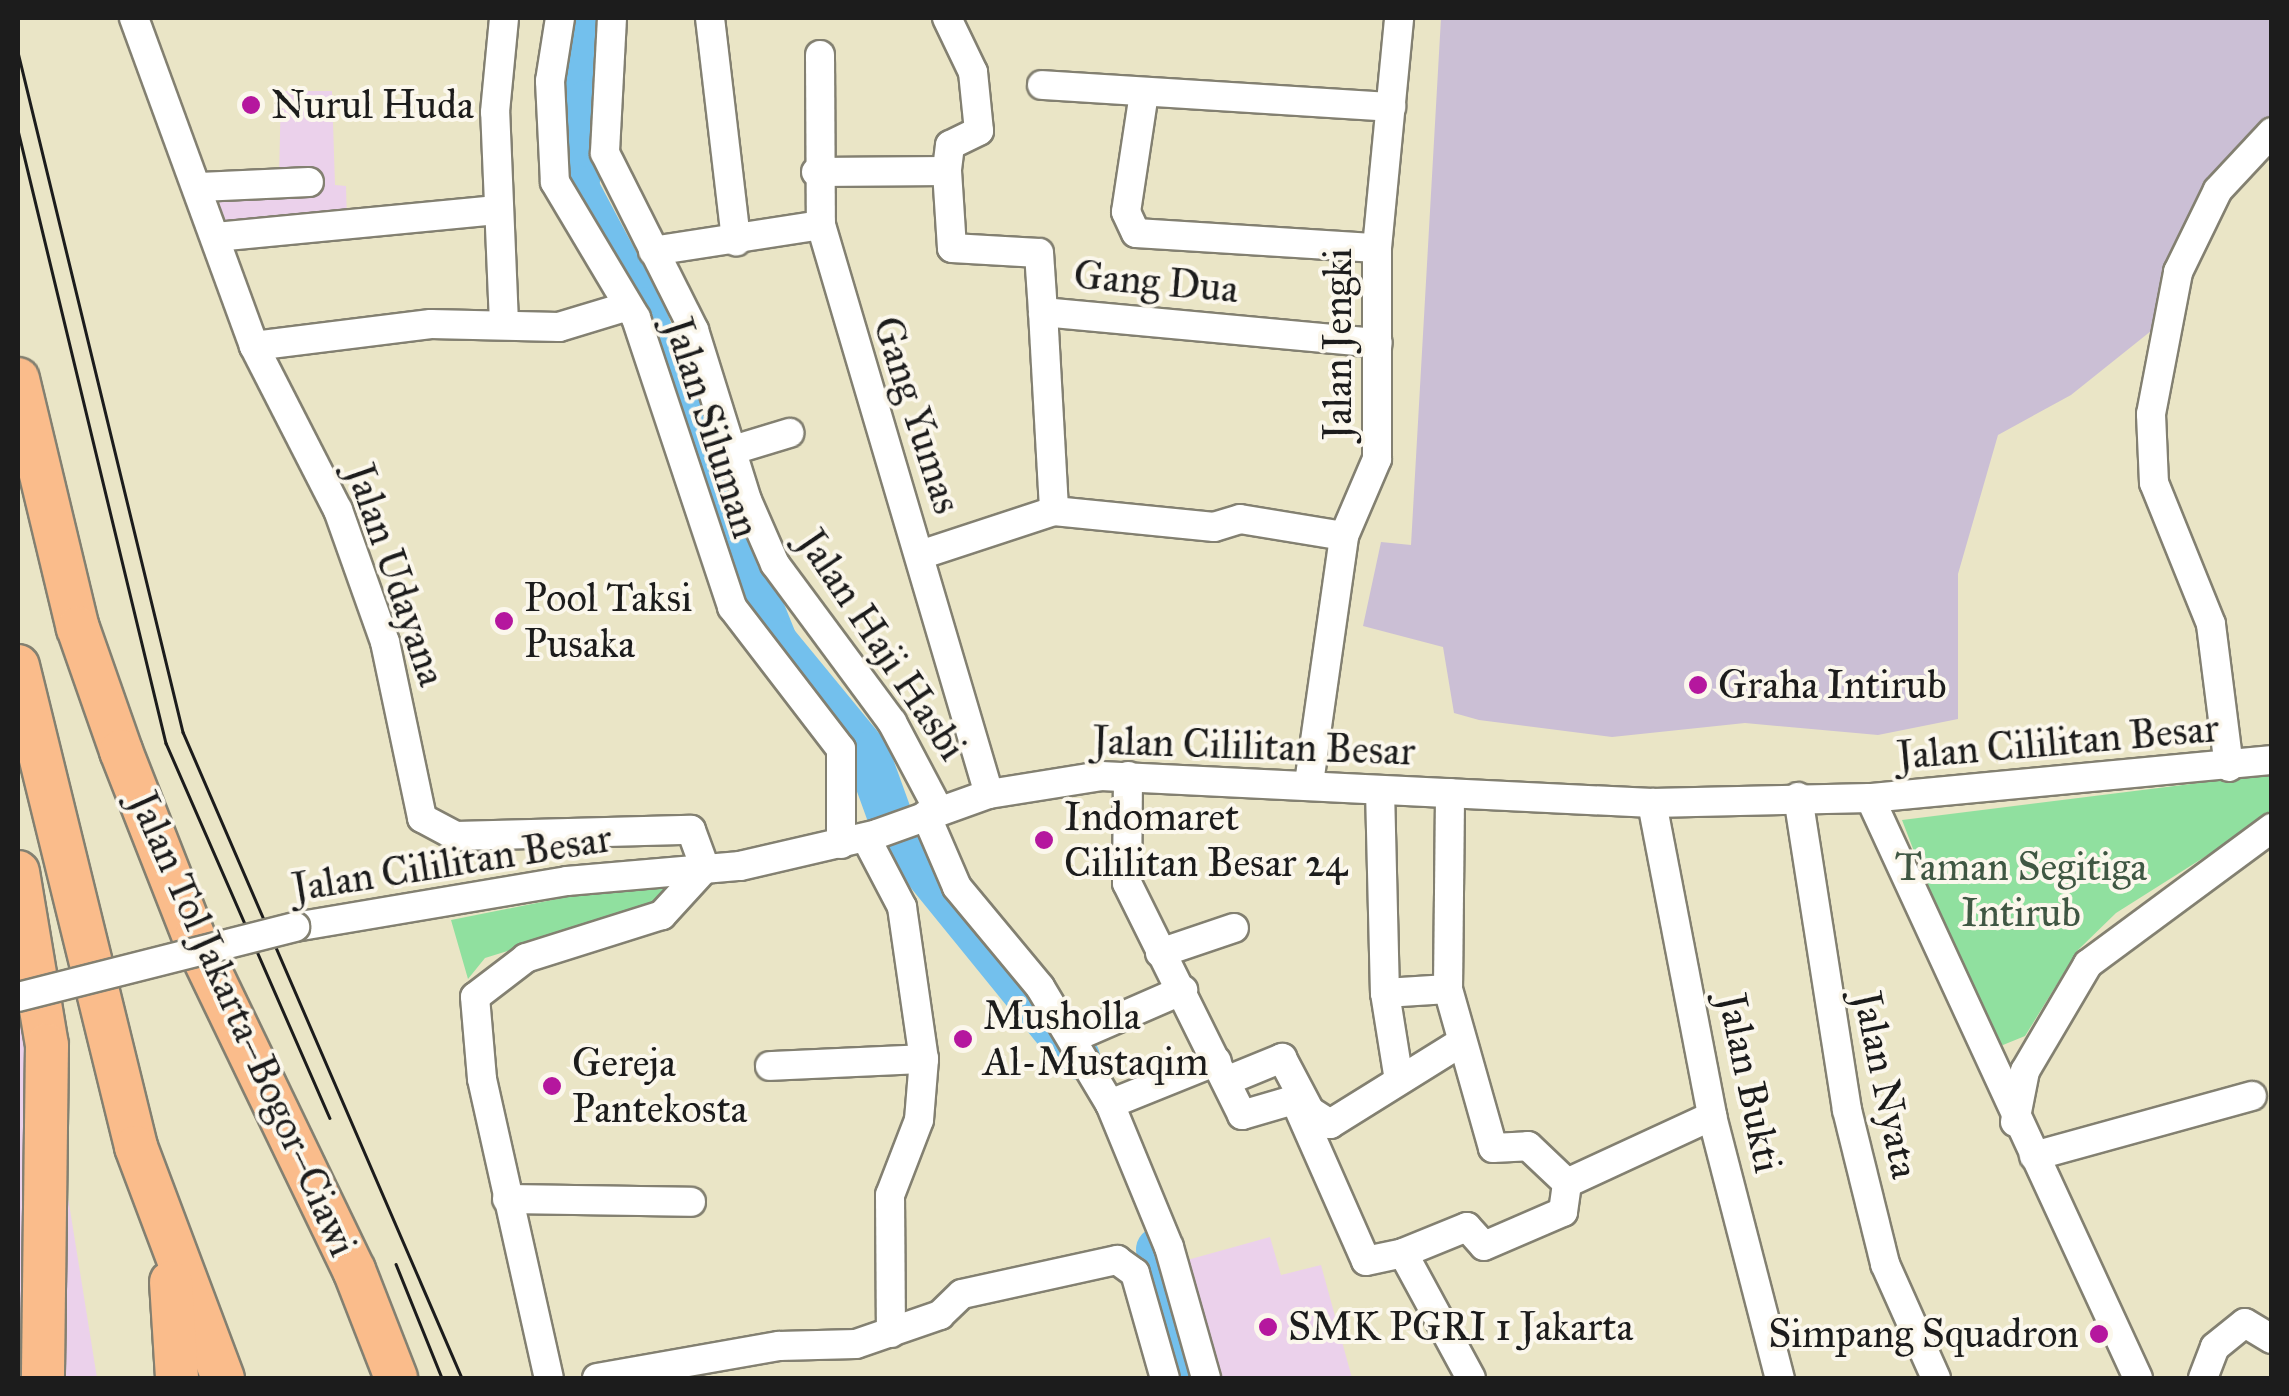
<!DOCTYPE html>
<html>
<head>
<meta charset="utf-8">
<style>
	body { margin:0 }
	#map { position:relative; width:2289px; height:1396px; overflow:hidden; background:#eae5c6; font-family:"IM FELL Great Primer",serif }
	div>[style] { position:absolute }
	.built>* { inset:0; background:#ebd1eb }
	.industrial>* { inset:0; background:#cbbfd5 }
	.green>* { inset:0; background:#90e09f }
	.river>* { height:45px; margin:-22.5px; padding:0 22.5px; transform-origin:22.5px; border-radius:22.5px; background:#73c0ed }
	.roads { filter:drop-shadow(2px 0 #838071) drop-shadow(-2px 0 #838071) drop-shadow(0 2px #838071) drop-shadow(0 -2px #838071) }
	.minor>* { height:28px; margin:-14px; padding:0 14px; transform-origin:14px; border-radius:14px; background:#fff }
	.highway>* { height:42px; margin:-21px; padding:0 21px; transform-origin:21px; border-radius:21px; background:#fabc8b }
	.tram>* { height:2.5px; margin:-1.25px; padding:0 1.25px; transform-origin:1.25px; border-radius:1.25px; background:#1c1c1c }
	.bridges { filter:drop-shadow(2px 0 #838071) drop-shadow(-2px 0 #838071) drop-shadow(0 2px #838071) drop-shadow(0 -2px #838071) }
	.minor-bridge>* { height:28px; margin:-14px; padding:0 14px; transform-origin:14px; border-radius:14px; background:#fff }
	.dots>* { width:28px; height:28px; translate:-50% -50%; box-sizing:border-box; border:5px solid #fbf7ec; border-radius:50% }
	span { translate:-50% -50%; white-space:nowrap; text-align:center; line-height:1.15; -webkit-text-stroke:8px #fbf7ec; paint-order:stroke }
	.poi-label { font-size:40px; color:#1c1c1c }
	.left { translate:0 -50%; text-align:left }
	.right { translate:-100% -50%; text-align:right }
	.street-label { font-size:40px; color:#1c1c1c }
	.park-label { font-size:40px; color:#3f5743 }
	.frame { position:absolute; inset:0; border:20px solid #1c1c1c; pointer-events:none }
</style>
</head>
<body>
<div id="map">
	<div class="built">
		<i style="clip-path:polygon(281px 91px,332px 91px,335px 185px,346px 186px,347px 221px,226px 230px,214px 180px,279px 178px)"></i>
		<i style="clip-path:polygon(28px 948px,97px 1378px,18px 1378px,18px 951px)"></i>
		<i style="clip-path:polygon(1270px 1237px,1281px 1275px,1321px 1265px,1352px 1378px,1211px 1378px,1180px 1262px)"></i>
	</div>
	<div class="industrial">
		<i style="clip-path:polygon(1441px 18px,2271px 18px,2272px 128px,2175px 250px,2151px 331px,2071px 395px,1998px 435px,1958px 574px,1958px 719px,1878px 735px,1745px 723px,1612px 737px,1479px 720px,1454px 713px,1443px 647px,1363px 626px,1381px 542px,1411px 545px)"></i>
	</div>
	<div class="green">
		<i style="clip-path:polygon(2271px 774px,2271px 815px,2116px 913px,2078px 950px,2025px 1036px,2003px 1045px,1986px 1039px,1902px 820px)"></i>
		<i style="clip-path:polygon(688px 873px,656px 905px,485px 958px,468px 979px,451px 920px)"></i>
	</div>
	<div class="river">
		<i style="left:581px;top:18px;width:84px;rotate:85.9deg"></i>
		<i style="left:587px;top:102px;width:86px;rotate:97.4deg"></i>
		<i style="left:576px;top:187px;width:138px;rotate:62deg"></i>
		<i style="left:641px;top:309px;width:359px;rotate:68.1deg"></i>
		<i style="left:775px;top:642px;width:145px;rotate:50.6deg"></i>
		<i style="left:867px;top:754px;width:85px;rotate:70.1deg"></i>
		<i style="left:896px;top:834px;width:287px;rotate:50.9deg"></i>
		<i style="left:1158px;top:1249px;width:133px;rotate:76.5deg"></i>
	</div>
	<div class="roads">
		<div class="minor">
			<i style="left:134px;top:18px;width:349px;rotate:69.9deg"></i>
			<i style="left:254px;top:346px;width:184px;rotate:62.9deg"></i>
			<i style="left:338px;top:510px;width:140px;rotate:70.4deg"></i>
			<i style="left:385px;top:642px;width:180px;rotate:78.1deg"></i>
			<i style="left:422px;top:818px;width:38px;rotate:28deg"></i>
			<i style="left:456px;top:836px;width:235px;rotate:-1.5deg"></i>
			<i style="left:691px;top:830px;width:40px;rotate:69.8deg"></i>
			<i style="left:705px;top:868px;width:64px;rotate:132.5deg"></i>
			<i style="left:662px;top:915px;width:143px;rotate:162.5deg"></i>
			<i style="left:526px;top:958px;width:64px;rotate:142.6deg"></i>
			<i style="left:475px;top:997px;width:82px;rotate:85.1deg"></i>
			<i style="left:482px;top:1079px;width:306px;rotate:77.4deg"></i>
			<i style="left:560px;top:18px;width:64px;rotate:99deg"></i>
			<i style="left:550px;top:81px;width:101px;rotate:87.2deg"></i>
			<i style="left:555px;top:182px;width:158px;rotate:59.2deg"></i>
			<i style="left:636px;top:318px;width:305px;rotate:71.6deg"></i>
			<i style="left:732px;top:607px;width:179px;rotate:52.5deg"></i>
			<i style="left:841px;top:749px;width:95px;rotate:90deg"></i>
			<i style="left:612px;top:18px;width:135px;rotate:93deg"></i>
			<i style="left:605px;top:153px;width:198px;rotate:63.3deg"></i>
			<i style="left:694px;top:330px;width:178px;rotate:72.7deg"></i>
			<i style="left:747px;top:500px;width:70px;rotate:66.4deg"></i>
			<i style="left:775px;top:564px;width:197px;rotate:53.5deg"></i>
			<i style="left:892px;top:722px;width:98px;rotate:62.1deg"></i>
			<i style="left:710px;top:18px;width:225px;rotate:83.3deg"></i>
			<i style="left:947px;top:18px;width:60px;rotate:64.3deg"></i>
			<i style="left:973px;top:72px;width:59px;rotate:84.2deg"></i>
			<i style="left:979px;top:131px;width:32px;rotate:154deg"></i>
			<i style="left:950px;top:145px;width:26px;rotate:97deg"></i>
			<i style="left:820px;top:55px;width:170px;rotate:89.7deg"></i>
			<i style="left:821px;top:225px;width:593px;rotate:73.55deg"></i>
			<i style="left:1042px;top:85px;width:350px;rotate:3.6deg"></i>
			<i style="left:1144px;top:93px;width:120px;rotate:98.6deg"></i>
			<i style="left:1126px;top:212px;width:23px;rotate:65deg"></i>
			<i style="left:1136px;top:233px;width:241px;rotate:3.6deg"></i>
			<i style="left:816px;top:172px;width:131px;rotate:-0.4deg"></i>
			<i style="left:947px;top:171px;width:77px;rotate:86.3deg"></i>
			<i style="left:952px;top:248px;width:87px;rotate:3.3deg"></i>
			<i style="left:1039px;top:253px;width:59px;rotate:86.1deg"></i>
			<i style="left:1043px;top:312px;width:336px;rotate:5.3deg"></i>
			<i style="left:200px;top:187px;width:109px;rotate:-2.6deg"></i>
			<i style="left:216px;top:237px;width:282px;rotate:-5.5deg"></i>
			<i style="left:653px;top:251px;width:170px;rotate:-8.8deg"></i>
			<i style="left:1043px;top:312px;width:199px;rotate:86.8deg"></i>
			<i style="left:504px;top:323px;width:211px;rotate:-92.4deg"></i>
			<i style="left:495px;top:112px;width:94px;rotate:-84.5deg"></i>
			<i style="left:254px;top:346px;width:178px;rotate:-7.1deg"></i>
			<i style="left:431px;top:324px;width:128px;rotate:1.3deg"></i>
			<i style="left:559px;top:327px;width:72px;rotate:-16.9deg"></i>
			<i style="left:733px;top:450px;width:59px;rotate:-16.9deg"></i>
			<i style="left:920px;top:555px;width:141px;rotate:-18.2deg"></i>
			<i style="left:1054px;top:511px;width:161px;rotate:5.7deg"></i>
			<i style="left:1214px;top:527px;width:27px;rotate:-17deg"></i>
			<i style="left:1240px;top:519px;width:105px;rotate:9.3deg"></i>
			<i style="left:2229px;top:767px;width:144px;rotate:-97.2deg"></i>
			<i style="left:2211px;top:624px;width:152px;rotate:-112deg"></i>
			<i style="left:2154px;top:483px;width:69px;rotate:-92.5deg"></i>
			<i style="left:2151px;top:414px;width:145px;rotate:-79.2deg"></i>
			<i style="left:2178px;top:272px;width:91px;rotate:-64deg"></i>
			<i style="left:2218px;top:190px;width:79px;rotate:-47deg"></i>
			<i style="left:1128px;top:776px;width:107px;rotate:90.5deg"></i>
			<i style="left:1127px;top:883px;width:259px;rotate:63.6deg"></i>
			<i style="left:1242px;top:1115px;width:50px;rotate:-16.3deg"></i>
			<i style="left:1290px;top:1101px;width:10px;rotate:37deg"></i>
			<i style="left:1298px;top:1107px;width:168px;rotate:66.2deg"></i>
			<i style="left:1366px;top:1261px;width:38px;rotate:-12deg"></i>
			<i style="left:1403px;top:1253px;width:142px;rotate:61.5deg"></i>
			<i style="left:1309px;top:783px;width:249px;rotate:-81.9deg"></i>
			<i style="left:1344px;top:536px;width:84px;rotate:-66.8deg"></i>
			<i style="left:1377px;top:459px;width:211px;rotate:-90deg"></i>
			<i style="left:1377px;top:248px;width:231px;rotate:-84.5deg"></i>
			<i style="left:1380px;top:790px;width:203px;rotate:88.6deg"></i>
			<i style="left:1385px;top:993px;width:88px;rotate:80.9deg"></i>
			<i style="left:1798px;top:797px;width:317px;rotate:81.1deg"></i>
			<i style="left:1847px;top:1110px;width:159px;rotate:76.1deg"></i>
			<i style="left:1885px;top:1264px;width:125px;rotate:65.9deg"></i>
			<i style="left:1870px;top:798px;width:639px;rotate:65.2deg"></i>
			<i style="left:1652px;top:803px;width:319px;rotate:79.1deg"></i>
			<i style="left:1712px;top:1116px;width:271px;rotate:75.5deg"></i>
			<i style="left:926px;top:815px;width:78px;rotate:66.7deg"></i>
			<i style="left:957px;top:887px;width:130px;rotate:50.3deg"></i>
			<i style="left:1040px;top:987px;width:136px;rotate:59.1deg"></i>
			<i style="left:1110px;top:1104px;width:155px;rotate:67.6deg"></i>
			<i style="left:1169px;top:1247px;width:136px;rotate:74.2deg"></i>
			<i style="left:866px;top:838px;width:78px;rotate:62.4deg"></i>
			<i style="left:902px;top:907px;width:154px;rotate:81.8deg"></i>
			<i style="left:924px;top:1059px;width:61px;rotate:94.7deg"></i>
			<i style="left:919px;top:1120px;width:80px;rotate:111.1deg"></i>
			<i style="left:890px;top:1195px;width:138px;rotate:89.6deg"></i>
			<i style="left:295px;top:927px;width:276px;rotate:-9.6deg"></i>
			<i style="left:567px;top:881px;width:174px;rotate:-5deg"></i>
			<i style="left:740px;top:866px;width:141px;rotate:-13.1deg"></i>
			<i style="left:877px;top:834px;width:119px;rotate:-19.7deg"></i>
			<i style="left:989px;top:794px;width:113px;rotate:-9.1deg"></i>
			<i style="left:1101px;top:776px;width:552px;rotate:2.81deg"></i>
			<i style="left:1652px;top:803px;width:218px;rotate:-1.3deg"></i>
			<i style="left:1870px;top:798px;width:404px;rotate:-5.4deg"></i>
			<i style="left:1160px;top:953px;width:78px;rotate:-18.7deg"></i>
			<i style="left:1448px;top:989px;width:196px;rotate:-89.4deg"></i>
			<i style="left:1385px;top:993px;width:63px;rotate:-3.6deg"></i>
			<i style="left:1448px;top:989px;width:165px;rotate:74.2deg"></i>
			<i style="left:1493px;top:1148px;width:35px;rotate:-3deg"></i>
			<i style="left:1528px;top:1146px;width:54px;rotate:43.5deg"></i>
			<i style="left:1075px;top:1037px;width:118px;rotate:-23.5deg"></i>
			<i style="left:770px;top:1066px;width:154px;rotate:-2.6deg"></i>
			<i style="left:1226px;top:1081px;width:61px;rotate:-22.3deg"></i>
			<i style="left:1282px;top:1058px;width:60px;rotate:62.2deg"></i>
			<i style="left:1310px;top:1111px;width:24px;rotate:33deg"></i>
			<i style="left:1330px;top:1124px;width:153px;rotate:-31.9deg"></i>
			<i style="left:1110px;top:1104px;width:115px;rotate:-21.9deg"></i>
			<i style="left:2015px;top:1122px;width:52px;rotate:-78.9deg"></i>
			<i style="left:2025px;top:1071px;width:124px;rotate:-59.5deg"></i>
			<i style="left:2088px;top:964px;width:229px;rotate:-36.5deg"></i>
			<i style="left:2034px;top:1156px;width:226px;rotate:-15.4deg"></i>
			<i style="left:507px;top:1199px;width:184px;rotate:0.9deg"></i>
			<i style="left:1403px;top:1253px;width:69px;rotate:-22.1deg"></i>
			<i style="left:1467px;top:1227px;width:25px;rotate:48deg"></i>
			<i style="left:1484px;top:1246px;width:86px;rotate:-23.3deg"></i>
			<i style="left:1563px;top:1212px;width:29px;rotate:-82deg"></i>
			<i style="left:1567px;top:1183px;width:160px;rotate:-24.8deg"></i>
			<i style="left:597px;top:1378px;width:185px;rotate:-10deg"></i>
			<i style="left:779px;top:1346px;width:77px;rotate:-1.5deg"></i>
			<i style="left:856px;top:1344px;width:89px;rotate:-19deg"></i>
			<i style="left:940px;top:1315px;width:30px;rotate:-44deg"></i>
			<i style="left:962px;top:1294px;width:159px;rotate:-12.4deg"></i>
			<i style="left:1117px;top:1260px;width:22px;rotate:36deg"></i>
			<i style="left:1135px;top:1273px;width:109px;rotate:74.1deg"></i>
			<i style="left:2203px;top:1378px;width:33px;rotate:-69deg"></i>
			<i style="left:2215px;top:1347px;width:38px;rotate:-39deg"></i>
			<i style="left:2245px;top:1323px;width:31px;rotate:31deg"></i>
		</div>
		<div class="highway">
			<i style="left:18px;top:379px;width:256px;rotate:76.5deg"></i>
			<i style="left:78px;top:628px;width:130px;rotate:70.7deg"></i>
			<i style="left:121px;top:751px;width:203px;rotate:68.6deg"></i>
			<i style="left:195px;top:940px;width:366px;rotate:64.3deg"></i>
			<i style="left:354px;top:1270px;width:116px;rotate:68.7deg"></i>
			<i style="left:18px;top:666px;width:495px;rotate:76.2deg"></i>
			<i style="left:136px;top:1147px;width:247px;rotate:69.4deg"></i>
			<i style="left:18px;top:872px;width:175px;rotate:80.5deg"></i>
			<i style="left:47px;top:1045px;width:333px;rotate:90.7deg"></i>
			<i style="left:171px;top:1282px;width:96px;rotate:86.4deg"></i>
		</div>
	</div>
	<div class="tram">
		<i style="left:18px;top:52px;width:700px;rotate:76.36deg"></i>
		<i style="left:183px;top:732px;width:704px;rotate:66.64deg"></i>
		<i style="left:18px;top:130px;width:631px;rotate:76.43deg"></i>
		<i style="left:166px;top:743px;width:409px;rotate:66.4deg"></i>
		<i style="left:396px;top:1264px;width:123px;rotate:68deg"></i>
	</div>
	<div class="bridges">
		<div class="minor-bridge">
			<i style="left:18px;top:997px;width:286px;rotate:-14.2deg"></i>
		</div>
	</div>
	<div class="dots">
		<i style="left:251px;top:105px;background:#b5179e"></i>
		<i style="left:504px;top:621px;background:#b5179e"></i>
		<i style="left:1698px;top:685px;background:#b5179e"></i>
		<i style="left:1044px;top:840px;background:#b5179e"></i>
		<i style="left:963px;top:1039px;background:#b5179e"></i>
		<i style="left:552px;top:1086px;background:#b5179e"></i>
		<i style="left:1268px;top:1327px;background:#b5179e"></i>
		<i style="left:2099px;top:1334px;background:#b5179e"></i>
	</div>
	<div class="poi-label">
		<span class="left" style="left:271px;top:105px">Nurul Huda</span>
		<span class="left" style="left:524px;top:621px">Pool Taksi<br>Pusaka</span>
		<span class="left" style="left:1718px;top:685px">Graha Intirub</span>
		<span class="left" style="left:1064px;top:840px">Indomaret<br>Cililitan Besar 24</span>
		<span class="left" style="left:983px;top:1039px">Musholla<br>Al-Mustaqim</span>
		<span class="left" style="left:572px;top:1086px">Gereja<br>Pantekosta</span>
		<span class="left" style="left:1288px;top:1327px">SMK PGRI 1 Jakarta</span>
		<span class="right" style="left:2079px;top:1334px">Simpang Squadron</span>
	</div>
	<div class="street-label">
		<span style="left:1156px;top:282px;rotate:5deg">Gang Dua</span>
		<span style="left:1338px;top:344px;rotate:-90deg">Jalan Jengki</span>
		<span style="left:917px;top:415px;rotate:72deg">Gang Yumas</span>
		<span style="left:712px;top:428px;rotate:72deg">Jalan Siluman</span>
		<span style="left:396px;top:575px;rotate:71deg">Jalan Udayana</span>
		<span style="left:882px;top:645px;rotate:56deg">Jalan Haji Hasbi</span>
		<span style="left:2058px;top:742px;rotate:-5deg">Jalan Cililitan Besar</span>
		<span style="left:1254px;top:746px;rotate:2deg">Jalan Cililitan Besar</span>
		<span style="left:452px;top:863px;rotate:-9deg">Jalan Cililitan Besar</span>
		<span style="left:243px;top:1024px;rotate:66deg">Jalan Tol Jakarta–Bogor–Ciawi</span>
		<span style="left:1750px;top:1083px;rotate:78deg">Jalan Bukti</span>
		<span style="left:1886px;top:1085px;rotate:78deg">Jalan Nyata</span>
	</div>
	<div class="park-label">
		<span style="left:2021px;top:890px">Taman Segitiga<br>Intirub</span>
	</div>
	<div class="frame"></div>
</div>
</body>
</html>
